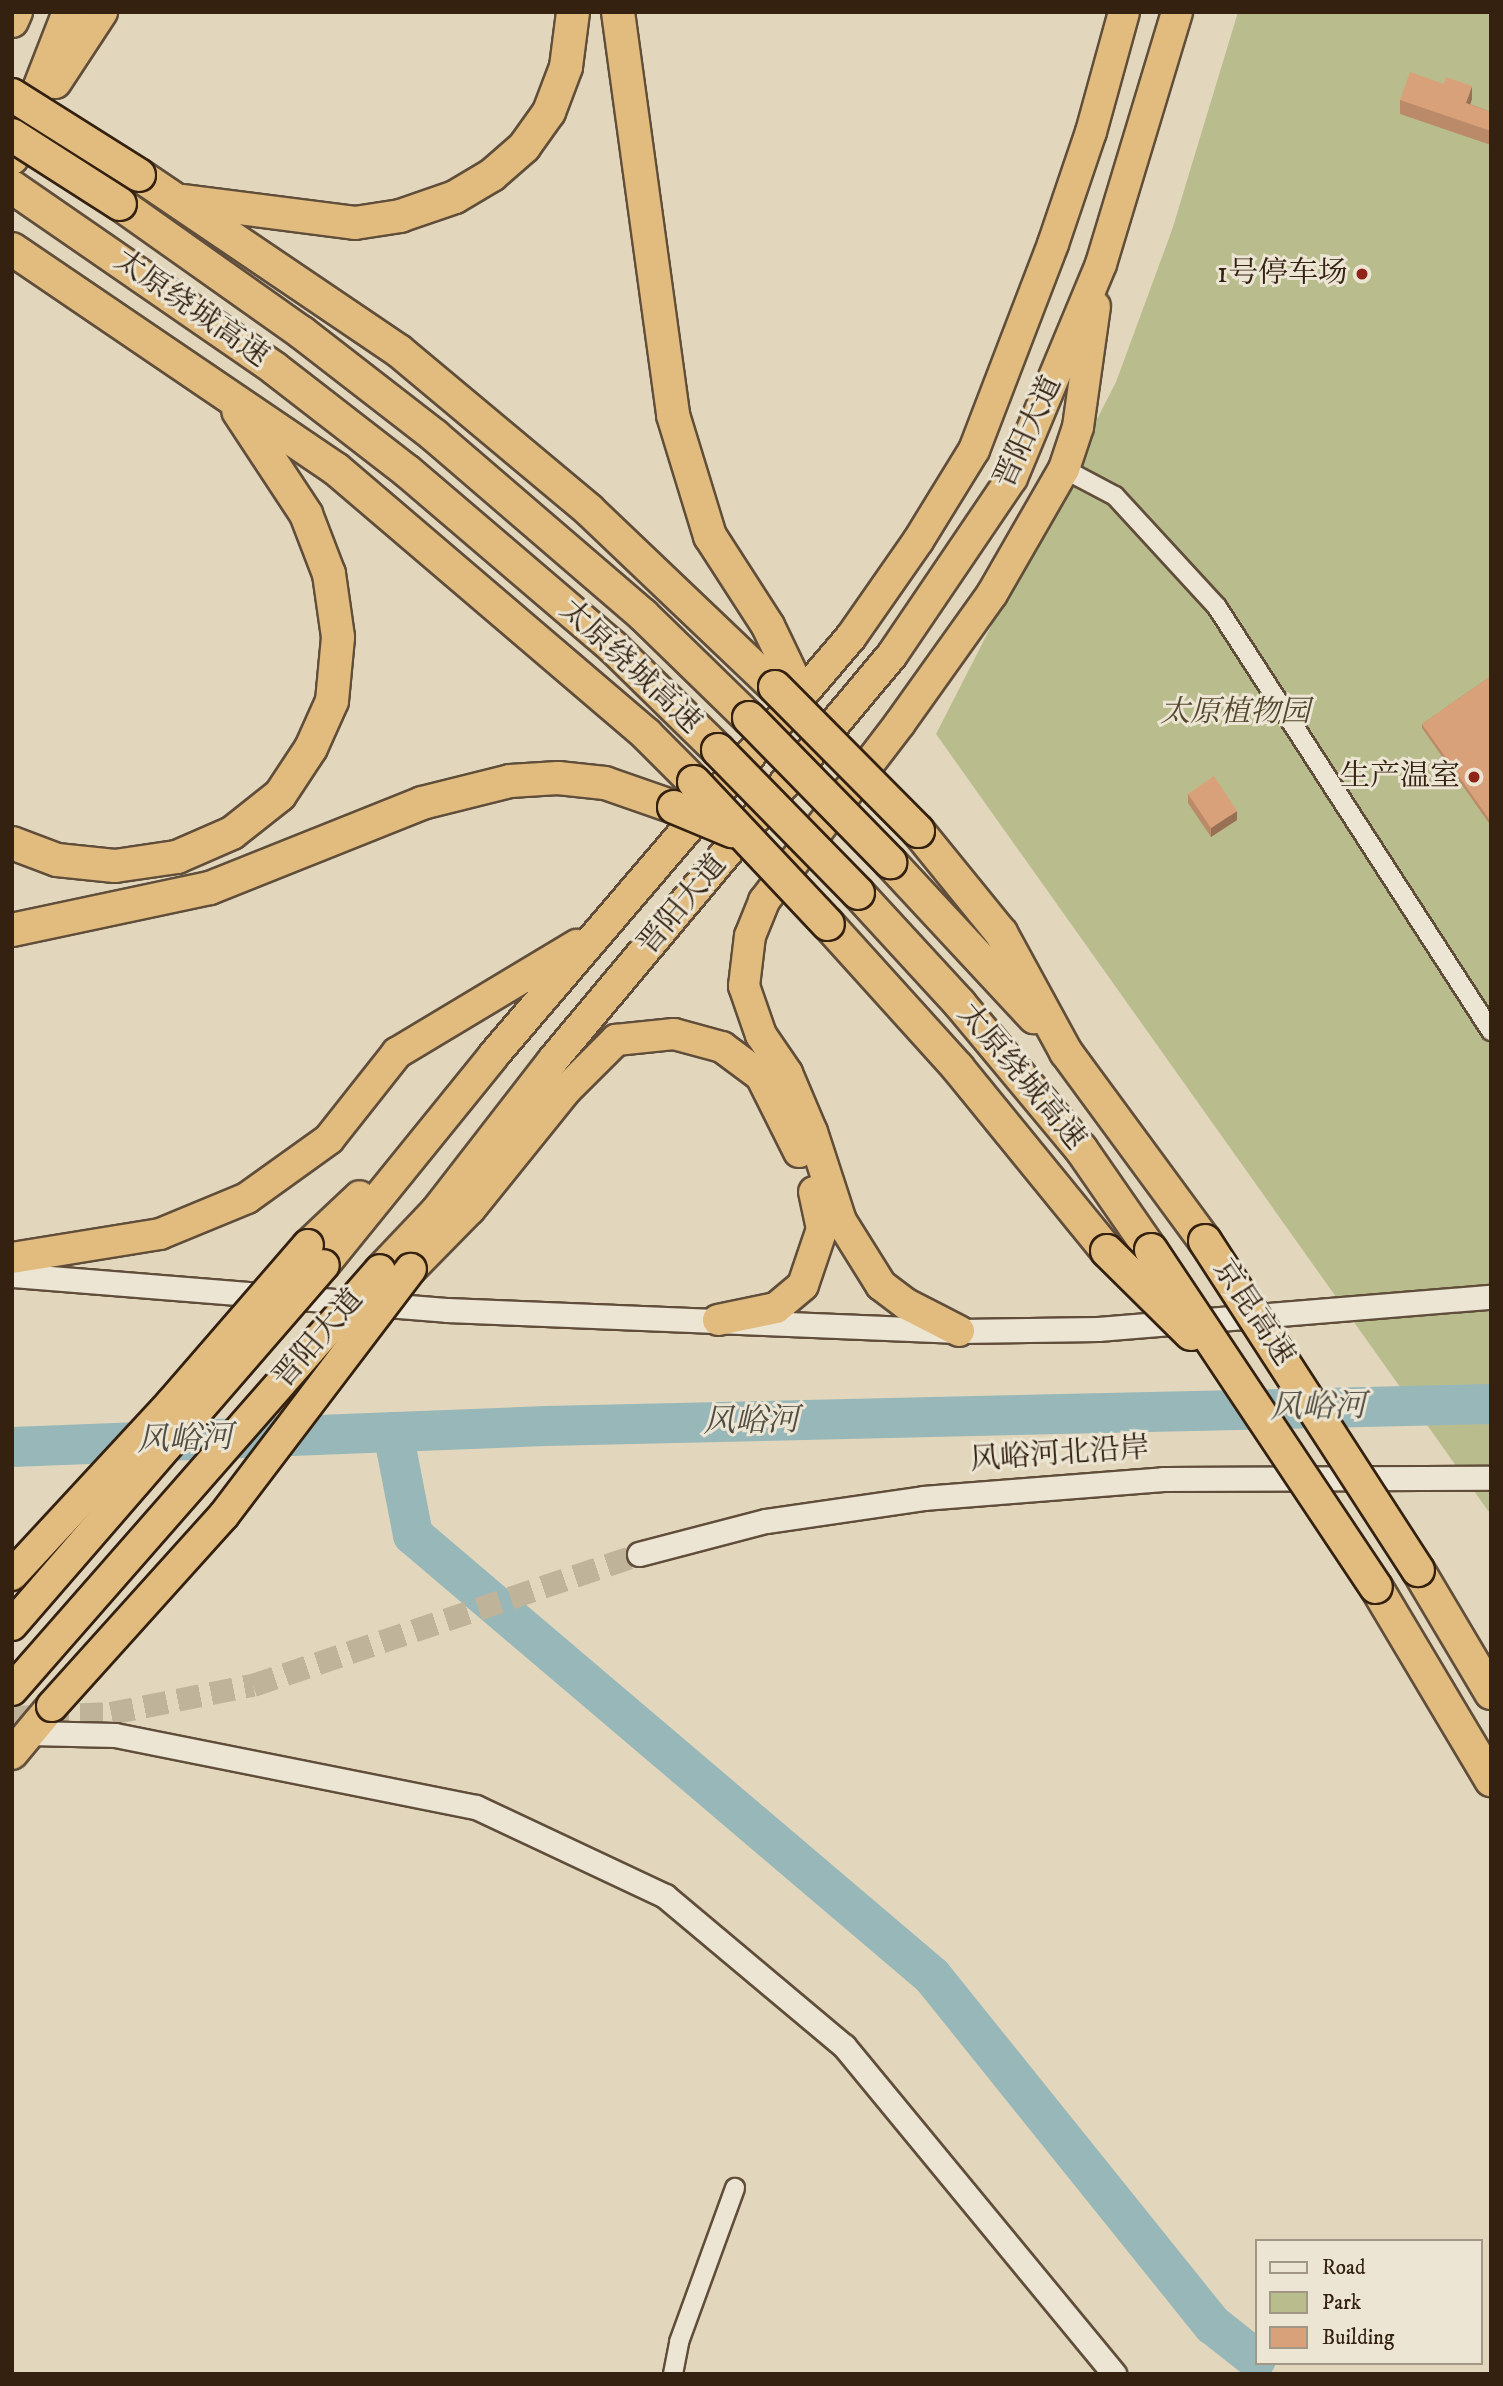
<!DOCTYPE html>
<html>
<head>
<meta charset="utf-8">
<style>
	body { margin:0 }
	#map { position:relative; width:1503px; height:2386px; overflow:hidden; background:#e2d7bc; font-family:"IM FELL DW Pica","Noto Serif SC",serif }
	div>[style] { position:absolute }
	.green>* { inset:0; background:#b9bd8d }
	.river>* { height:40px; margin:-20px; padding:0 20px; transform-origin:20px; border-radius:20px; background:#98b7b9 }
	.tertiary-tunnel>* { height:23px; margin-top:-11.5px; transform-origin:0; background:repeating-linear-gradient(90deg,#bfb39a 0 23px,transparent 0 34px) }
	.roads { filter:drop-shadow(2px 0 #604e3b) drop-shadow(-2px 0 #604e3b) drop-shadow(0 2px #604e3b) drop-shadow(0 -2px #604e3b) }
	.minor>* { height:18px; margin:-9px; padding:0 9px; transform-origin:9px; border-radius:9px; background:#ece5d3 }
	.tertiary>* { height:23px; margin:-11.5px; padding:0 11.5px; transform-origin:11.5px; border-radius:11.5px; background:#ece5d3 }
	.trunk>* { height:30px; margin:-15px; padding:0 15px; transform-origin:15px; border-radius:15px; background:#e1bc7e }
	.motorway>* { height:32px; margin:-16px; padding:0 16px; transform-origin:16px; border-radius:16px; background:#e1bc7e }
	.bridges { filter:drop-shadow(2px 0 #342110) drop-shadow(-2px 0 #342110) drop-shadow(0 2px #342110) drop-shadow(0 -2px #342110) }
	.trunk-bridge>* { height:30px; margin:-15px; padding:0 15px; transform-origin:15px; border-radius:15px; background:#e1bc7e }
	.motorway-bridge>* { height:32px; margin:-16px; padding:0 16px; transform-origin:16px; border-radius:16px; background:#e1bc7e }
	.wall>* { inset:0; background:#bb8a68 }
	.shaded-wall>* { inset:0; background:#987155 }
	.building>* { inset:0; background:#d9a179 }
	.dots>* { width:19px; height:19px; translate:-50% -50%; box-sizing:border-box; border:4px solid #ece5d3; border-radius:50% }
	span { translate:-50% -50%; white-space:nowrap; text-align:center; line-height:1.15; -webkit-text-stroke:6px #ece5d3; paint-order:stroke }
	.poi-label { font-size:30px; color:#342110 }
	.right { translate:-100% -50%; text-align:right }
	.street-label { font-size:30px; color:#342110 }
	.park-label { font-size:30px; color:#55482f; font-style:italic }
	.water-label { font-size:32px; color:#524e43; font-style:italic }
	.frame { position:absolute; inset:0; border:14px solid #342110; pointer-events:none }
	.legend { position:absolute; left:1255px; top:2239px; width:228px; height:126px; box-sizing:border-box; background:#ece5d3; border:2px solid #a29785; margin:0; padding:9px 12px; list-style:none; font-size:21px; color:#342110 }
	.legend li { display:flex; align-items:center; gap:14px; height:35px }
	.legend b { width:35px; border:2px solid #a29785 }
</style>
</head>
<body>
<div id="map">
	<div class="green">
		<i style="clip-path:polygon(1238px 12px,1491px 12px,1491px 1515px,936px 734px,1116px 382px,1172px 230px)"></i>
	</div>
	<div class="river">
		<i style="left:393px;top:1432px;width:105px;rotate:79deg"></i>
		<i style="left:413px;top:1535px;width:681px;rotate:40.35deg"></i>
		<i style="left:932px;top:1976px;width:448px;rotate:51.2deg"></i>
		<i style="left:1213px;top:2325px;width:55px;rotate:38.3deg"></i>
		<i style="left:12px;top:1447px;width:534px;rotate:-2.25deg"></i>
		<i style="left:546px;top:1426px;width:945px;rotate:-1.33deg"></i>
	</div>
	<div class="tertiary-tunnel">
		<i style="left:12px;top:1717px;width:99px;rotate:-2.3deg"></i>
		<i style="left:111px;top:1713px;width:145px;rotate:-11.2deg"></i>
		<i style="left:253px;top:1685px;width:408px;rotate:-18.7deg"></i>
	</div>
	<div class="roads">
		<div class="minor">
			<i style="left:1064px;top:469px;width:58px;rotate:27.9deg"></i>
			<i style="left:1115px;top:496px;width:151px;rotate:47.4deg"></i>
			<i style="left:1217px;top:607px;width:505px;rotate:57.13deg"></i>
			<i style="left:673px;top:2374px;width:33px;rotate:-79deg"></i>
			<i style="left:679px;top:2342px;width:164px;rotate:-70deg"></i>
		</div>
		<div class="tertiary">
			<i style="left:12px;top:1275px;width:436px;rotate:4.6deg"></i>
			<i style="left:447px;top:1310px;width:512px;rotate:2.35deg"></i>
			<i style="left:959px;top:1331px;width:139px;rotate:-0.8deg"></i>
			<i style="left:1098px;top:1329px;width:394px;rotate:-4.7deg"></i>
			<i style="left:639px;top:1554px;width:131px;rotate:-14.6deg"></i>
			<i style="left:766px;top:1521px;width:159px;rotate:-8.3deg"></i>
			<i style="left:923px;top:1498px;width:241px;rotate:-4.5deg"></i>
			<i style="left:1163px;top:1479px;width:328px;rotate:-0.2deg"></i>
			<i style="left:30px;top:1733px;width:85px;rotate:1.3deg"></i>
			<i style="left:115px;top:1735px;width:368px;rotate:11.3deg"></i>
			<i style="left:476px;top:1807px;width:209px;rotate:25.2deg"></i>
			<i style="left:665px;top:1896px;width:234px;rotate:40deg"></i>
			<i style="left:844px;top:2046px;width:425px;rotate:50.5deg"></i>
		</div>
		<div class="trunk">
			<i style="left:308px;top:1245px;width:71px;rotate:-43.3deg"></i>
			<i style="left:12px;top:1258px;width:150px;rotate:-9.2deg"></i>
			<i style="left:160px;top:1234px;width:94px;rotate:-22.5deg"></i>
			<i style="left:247px;top:1198px;width:101px;rotate:-35.7deg"></i>
			<i style="left:329px;top:1139px;width:110px;rotate:-51.7deg"></i>
			<i style="left:397px;top:1053px;width:210px;rotate:-31deg"></i>
			<i style="left:324px;top:1265px;width:269px;rotate:-51deg"></i>
			<i style="left:493px;top:1056px;width:551px;rotate:-49.49deg"></i>
			<i style="left:851px;top:637px;width:117px;rotate:-55.1deg"></i>
			<i style="left:918px;top:541px;width:107px;rotate:-58.4deg"></i>
			<i style="left:974px;top:450px;width:221px;rotate:-69deg"></i>
			<i style="left:1053px;top:244px;width:118px;rotate:-71.3deg"></i>
			<i style="left:1091px;top:132px;width:124px;rotate:-74.6deg"></i>
			<i style="left:411px;top:1269px;width:84px;rotate:-45.5deg"></i>
			<i style="left:470px;top:1209px;width:153px;rotate:-51.1deg"></i>
			<i style="left:566px;top:1090px;width:71px;rotate:-45deg"></i>
			<i style="left:616px;top:1040px;width:58px;rotate:-5.9deg"></i>
			<i style="left:674px;top:1034px;width:50px;rotate:15.2deg"></i>
			<i style="left:722px;top:1047px;width:49px;rotate:36.6deg"></i>
			<i style="left:761px;top:1076px;width:85px;rotate:63.4deg"></i>
			<i style="left:380px;top:1270px;width:81px;rotate:-46.5deg"></i>
			<i style="left:436px;top:1211px;width:191px;rotate:-52.2deg"></i>
			<i style="left:553px;top:1060px;width:528px;rotate:-50.07deg"></i>
			<i style="left:892px;top:655px;width:214px;rotate:-55.9deg"></i>
			<i style="left:1012px;top:478px;width:232px;rotate:-67.4deg"></i>
			<i style="left:1101px;top:264px;width:263px;rotate:-73.2deg"></i>
			<i style="left:718px;top:1320px;width:59px;rotate:-11.7deg"></i>
			<i style="left:776px;top:1308px;width:35px;rotate:-40deg"></i>
			<i style="left:803px;top:1285px;width:59px;rotate:-71.3deg"></i>
			<i style="left:822px;top:1229px;width:38px;rotate:-102deg"></i>
			<i style="left:959px;top:1331px;width:59px;rotate:-153deg"></i>
			<i style="left:906px;top:1304px;width:31px;rotate:-143deg"></i>
			<i style="left:881px;top:1285px;width:75px;rotate:-122deg"></i>
			<i style="left:841px;top:1221px;width:94px;rotate:-108deg"></i>
			<i style="left:812px;top:1132px;width:64px;rotate:-113deg"></i>
			<i style="left:787px;top:1073px;width:46px;rotate:-124.4deg"></i>
			<i style="left:761px;top:1035px;width:52px;rotate:-109.1deg"></i>
			<i style="left:744px;top:986px;width:50px;rotate:-83.2deg"></i>
			<i style="left:750px;top:936px;width:38px;rotate:-68deg"></i>
			<i style="left:764px;top:901px;width:224px;rotate:-52.6deg"></i>
			<i style="left:900px;top:723px;width:158px;rotate:-54.5deg"></i>
			<i style="left:992px;top:594px;width:144px;rotate:-60.1deg"></i>
			<i style="left:1064px;top:469px;width:44px;rotate:-71.6deg"></i>
			<i style="left:1078px;top:427px;width:122px;rotate:-82deg"></i>
			<i style="left:12px;top:1754px;width:62px;rotate:-50.2deg"></i>
		</div>
		<div class="motorway">
			<i style="left:618px;top:12px;width:407px;rotate:82.2deg"></i>
			<i style="left:673px;top:415px;width:127px;rotate:73deg"></i>
			<i style="left:710px;top:536px;width:107px;rotate:57.2deg"></i>
			<i style="left:768px;top:626px;width:51px;rotate:64.4deg"></i>
			<i style="left:12px;top:21px;width:10px;rotate:-66deg"></i>
			<i style="left:55px;top:82px;width:84px;rotate:-56.7deg"></i>
			<i style="left:12px;top:158px;width:157px;rotate:-68.7deg"></i>
			<i style="left:139px;top:175px;width:314px;rotate:34.1deg"></i>
			<i style="left:399px;top:351px;width:248px;rotate:39.9deg"></i>
			<i style="left:589px;top:510px;width:257px;rotate:43.6deg"></i>
			<i style="left:12px;top:187px;width:318px;rotate:34.6deg"></i>
			<i style="left:274px;top:368px;width:168px;rotate:37.8deg"></i>
			<i style="left:407px;top:471px;width:271px;rotate:40.5deg"></i>
			<i style="left:613px;top:647px;width:147px;rotate:44.4deg"></i>
			<i style="left:184px;top:201px;width:172px;rotate:7.3deg"></i>
			<i style="left:355px;top:223px;width:46px;rotate:-8.8deg"></i>
			<i style="left:400px;top:216px;width:58px;rotate:-19.1deg"></i>
			<i style="left:455px;top:197px;width:43px;rotate:-30.7deg"></i>
			<i style="left:492px;top:175px;width:43px;rotate:-41.2deg"></i>
			<i style="left:524px;top:147px;width:43px;rotate:-54.5deg"></i>
			<i style="left:549px;top:112px;width:48px;rotate:-69.3deg"></i>
			<i style="left:566px;top:67px;width:55px;rotate:-82.7deg"></i>
			<i style="left:120px;top:204px;width:222px;rotate:35.3deg"></i>
			<i style="left:301px;top:332px;width:170px;rotate:37.8deg"></i>
			<i style="left:435px;top:436px;width:274px;rotate:40.7deg"></i>
			<i style="left:643px;top:615px;width:148px;rotate:44.2deg"></i>
			<i style="left:12px;top:249px;width:392px;rotate:34.2deg"></i>
			<i style="left:336px;top:469px;width:409px;rotate:40.5deg"></i>
			<i style="left:647px;top:735px;width:66px;rotate:45deg"></i>
			<i style="left:918px;top:831px;width:132px;rotate:50.9deg"></i>
			<i style="left:1001px;top:933px;width:136px;rotate:61.4deg"></i>
			<i style="left:1066px;top:1052px;width:235px;rotate:53.7deg"></i>
			<i style="left:12px;top:843px;width:48px;rotate:20.7deg"></i>
			<i style="left:57px;top:860px;width:58px;rotate:5.9deg"></i>
			<i style="left:115px;top:866px;width:63px;rotate:-8.3deg"></i>
			<i style="left:177px;top:857px;width:60px;rotate:-23.6deg"></i>
			<i style="left:232px;top:833px;width:61px;rotate:-38.4deg"></i>
			<i style="left:280px;top:795px;width:56px;rotate:-56.6deg"></i>
			<i style="left:311px;top:748px;width:51px;rotate:-65.9deg"></i>
			<i style="left:332px;top:701px;width:64px;rotate:-84.6deg"></i>
			<i style="left:338px;top:637px;width:64px;rotate:-98.1deg"></i>
			<i style="left:329px;top:574px;width:64px;rotate:-111deg"></i>
			<i style="left:306px;top:514px;width:123px;rotate:-123.4deg"></i>
			<i style="left:890px;top:862px;width:212px;rotate:47.1deg"></i>
			<i style="left:858px;top:893px;width:151px;rotate:47.4deg"></i>
			<i style="left:960px;top:1004px;width:189px;rotate:50.2deg"></i>
			<i style="left:1081px;top:1149px;width:123px;rotate:55.3deg"></i>
			<i style="left:828px;top:924px;width:194px;rotate:47.9deg"></i>
			<i style="left:958px;top:1068px;width:236px;rotate:50.8deg"></i>
			<i style="left:12px;top:930px;width:202px;rotate:-12deg"></i>
			<i style="left:210px;top:888px;width:228px;rotate:-21.8deg"></i>
			<i style="left:422px;top:803px;width:91px;rotate:-14deg"></i>
			<i style="left:510px;top:781px;width:48px;rotate:-3.6deg"></i>
			<i style="left:558px;top:778px;width:47px;rotate:6.1deg"></i>
			<i style="left:605px;top:783px;width:73px;rotate:19.2deg"></i>
			<i style="left:1418px;top:1570px;width:143px;rotate:59.3deg"></i>
			<i style="left:1376px;top:1587px;width:225px;rotate:59.2deg"></i>
		</div>
	</div>
	<div class="bridges">
		<div class="trunk-bridge">
			<i style="left:12px;top:1575px;width:234px;rotate:-47.2deg"></i>
			<i style="left:171px;top:1403px;width:209px;rotate:-49.1deg"></i>
			<i style="left:12px;top:1625px;width:476px;rotate:-49.1deg"></i>
			<i style="left:12px;top:1690px;width:558px;rotate:-48.78deg"></i>
			<i style="left:52px;top:1706px;width:257px;rotate:-48deg"></i>
			<i style="left:224px;top:1515px;width:309px;rotate:-52.8deg"></i>
		</div>
		<div class="motorway-bridge">
			<i style="left:12px;top:95px;width:150px;rotate:32.2deg"></i>
			<i style="left:12px;top:135px;width:128px;rotate:32.6deg"></i>
			<i style="left:775px;top:687px;width:203px;rotate:45.2deg"></i>
			<i style="left:749px;top:718px;width:202px;rotate:45.6deg"></i>
			<i style="left:718px;top:750px;width:200px;rotate:45.6deg"></i>
			<i style="left:694px;top:782px;width:195px;rotate:46.7deg"></i>
			<i style="left:674px;top:807px;width:63px;rotate:22.5deg"></i>
			<i style="left:1205px;top:1241px;width:392px;rotate:57.1deg"></i>
			<i style="left:1151px;top:1250px;width:405px;rotate:56.3deg"></i>
			<i style="left:1107px;top:1251px;width:118px;rotate:44.7deg"></i>
		</div>
	</div>
	<div class="wall">
		<i style="clip-path:polygon(1444px 84px,1472px 99px,1470px 104px,1491px 112px,1491px 145px,1400px 114px,1400px 100px)"></i>
		<i style="clip-path:polygon(1491px 676px,1491px 826px,1422px 728px,1422px 724px)"></i>
		<i style="clip-path:polygon(1188px 794px,1237px 820px,1211px 837px,1188px 803px)"></i>
	</div>
	<div class="shaded-wall">
		<i style="clip-path:polygon(1472px 86px,1472px 99px,1466px 117px,1466px 103px)"></i>
		<i style="clip-path:polygon(1237px 811px,1237px 820px,1211px 837px,1211px 828px)"></i>
	</div>
	<div class="building">
		<i style="clip-path:polygon(1410px 72px,1444px 84px,1446px 77px,1472px 86px,1466px 103px,1491px 112px,1491px 131px,1400px 100px)"></i>
		<i style="clip-path:polygon(1491px 676px,1491px 822px,1422px 724px)"></i>
		<i style="clip-path:polygon(1214px 776px,1237px 811px,1211px 828px,1188px 794px)"></i>
	</div>
	<div class="dots">
		<i style="left:1362px;top:274px;background:#8f2418"></i>
		<i style="left:1474px;top:777px;background:#8f2418"></i>
	</div>
	<div class="poi-label">
		<span class="right" style="left:1348px;top:274px">1号停车场</span>
		<span class="right" style="left:1460px;top:777px">生产温室</span>
	</div>
	<div class="street-label">
		<span style="left:191px;top:309px;rotate:35deg">太原绕城高速</span>
		<span style="left:1029px;top:432px;rotate:-65deg">晋阳大道</span>
		<span style="left:630px;top:667px;rotate:43deg">太原绕城高速</span>
		<span style="left:683px;top:905px;rotate:-50deg">晋阳大道</span>
		<span style="left:1021px;top:1077px;rotate:50deg">太原绕城高速</span>
		<span style="left:1253px;top:1313px;rotate:56deg">京昆高速</span>
		<span style="left:319px;top:1339px;rotate:-49deg">晋阳大道</span>
		<span style="left:1060px;top:1455px;rotate:-4deg">风峪河北沿岸</span>
	</div>
	<div class="park-label">
		<span style="left:1235px;top:713px">太原植物园</span>
	</div>
	<div class="water-label">
		<span style="left:1318px;top:1408px;rotate:-1deg">风峪河</span>
		<span style="left:751px;top:1422px;rotate:-1deg">风峪河</span>
		<span style="left:185px;top:1440px;rotate:-2deg">风峪河</span>
	</div>
	<div class="frame"></div>
	<ul class="legend">
	<li><b style="height:9px;background:#ece5d3"></b>Road</li>
	<li><b style="height:19px;background:#b9bd8d"></b>Park</li>
	<li><b style="height:19px;background:#d9a179"></b>Building</li>
	</ul>
</div>
</body>
</html>
